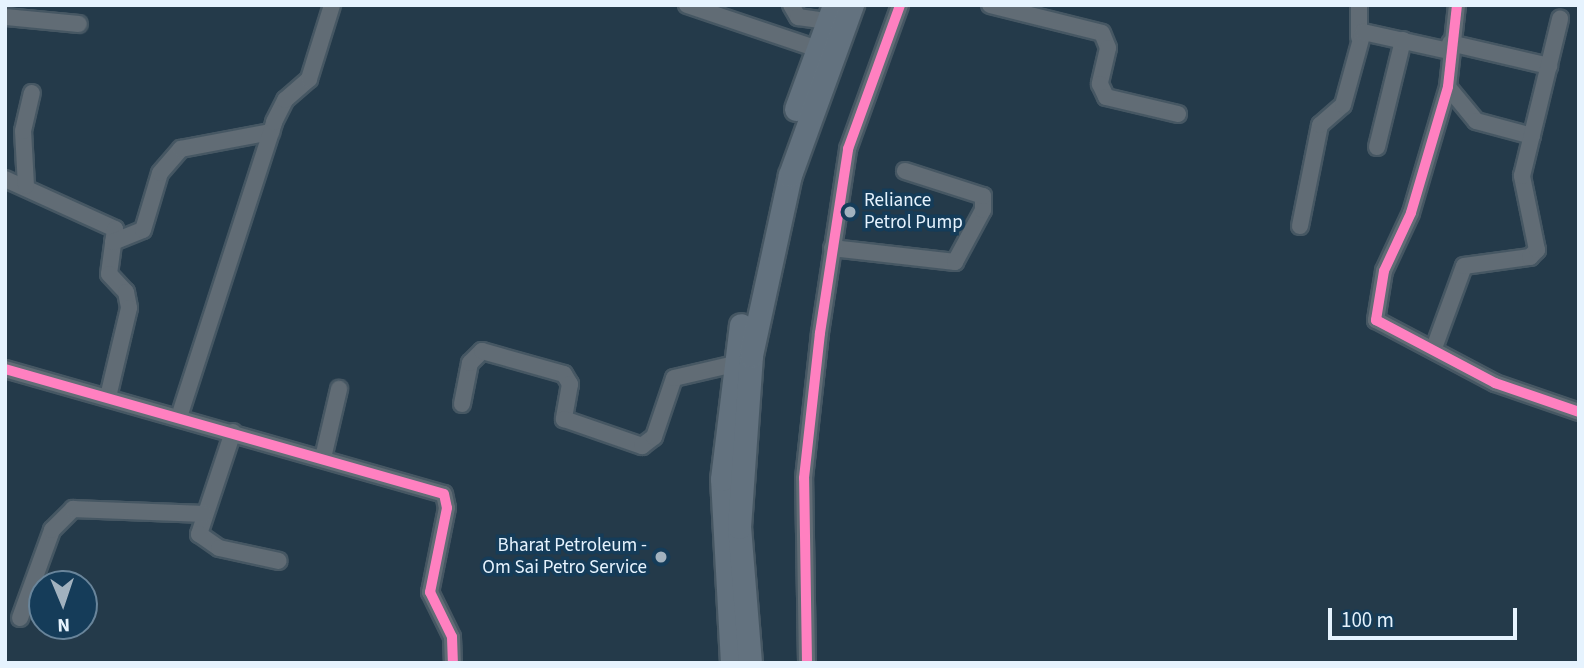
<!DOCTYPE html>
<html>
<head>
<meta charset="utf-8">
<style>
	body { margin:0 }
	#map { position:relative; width:1584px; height:668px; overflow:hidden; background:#243a4a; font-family:"Source Sans 3",sans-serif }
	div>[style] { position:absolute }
	.roads { filter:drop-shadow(2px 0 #465763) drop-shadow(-2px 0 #465763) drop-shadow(0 2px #465763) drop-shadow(0 -2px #465763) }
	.minor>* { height:16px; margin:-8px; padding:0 8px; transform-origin:8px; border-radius:8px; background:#616c75 }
	.highway>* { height:23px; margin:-11.5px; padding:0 11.5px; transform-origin:11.5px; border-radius:11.5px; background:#63727f }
	.cycleway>* { height:10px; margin:-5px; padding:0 5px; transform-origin:5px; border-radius:5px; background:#ff80c0 }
	.dots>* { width:19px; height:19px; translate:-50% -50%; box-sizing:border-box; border:4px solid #153c59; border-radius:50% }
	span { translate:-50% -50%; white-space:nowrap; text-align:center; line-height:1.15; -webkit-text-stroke:7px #153c59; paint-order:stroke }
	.poi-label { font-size:19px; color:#e6f3fe }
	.left { translate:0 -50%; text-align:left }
	.right { translate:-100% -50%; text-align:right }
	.frame { position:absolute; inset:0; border:7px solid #e6f3fe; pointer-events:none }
	.north { position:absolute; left:28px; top:570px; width:70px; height:70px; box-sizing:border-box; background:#153c59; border:2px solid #69859b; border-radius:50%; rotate:178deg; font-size:19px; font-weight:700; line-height:28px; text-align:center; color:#e6f3fe }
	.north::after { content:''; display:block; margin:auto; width:24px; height:32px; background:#a2b2bf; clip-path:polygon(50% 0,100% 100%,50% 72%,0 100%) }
	.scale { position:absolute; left:1328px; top:608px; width:189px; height:32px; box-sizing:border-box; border:4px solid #e6f3fe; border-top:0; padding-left:9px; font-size:21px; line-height:24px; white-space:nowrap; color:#e6f3fe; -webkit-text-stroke:5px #153c59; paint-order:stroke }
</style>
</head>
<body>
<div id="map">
	<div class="roads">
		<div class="minor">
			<i style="left:687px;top:5px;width:135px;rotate:18.6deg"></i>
			<i style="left:791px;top:5px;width:14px;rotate:60deg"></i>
			<i style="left:798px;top:17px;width:30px;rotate:8deg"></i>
			<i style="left:990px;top:5px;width:115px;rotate:14deg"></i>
			<i style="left:1102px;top:33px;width:16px;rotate:68deg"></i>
			<i style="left:1108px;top:48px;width:37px;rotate:103deg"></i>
			<i style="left:1100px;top:84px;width:14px;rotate:65deg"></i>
			<i style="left:1106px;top:97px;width:74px;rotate:13.3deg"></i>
			<i style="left:1457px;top:5px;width:82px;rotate:96.3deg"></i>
			<i style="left:1448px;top:87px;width:131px;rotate:106.4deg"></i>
			<i style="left:1411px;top:213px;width:64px;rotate:115deg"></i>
			<i style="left:1384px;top:271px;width:50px;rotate:99.3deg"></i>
			<i style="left:1376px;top:320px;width:135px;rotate:27.9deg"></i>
			<i style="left:1495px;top:383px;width:89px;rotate:19deg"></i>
			<i style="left:5px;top:17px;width:74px;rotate:5.4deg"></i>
			<i style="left:1359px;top:37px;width:32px;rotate:-90deg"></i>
			<i style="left:1450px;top:43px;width:102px;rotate:13.1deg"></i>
			<i style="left:1448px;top:87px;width:44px;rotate:50.5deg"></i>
			<i style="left:1476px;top:121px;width:58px;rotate:15deg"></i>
			<i style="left:1377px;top:147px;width:110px;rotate:-76.3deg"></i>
			<i style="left:5px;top:179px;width:121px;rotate:24.4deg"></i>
			<i style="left:115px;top:229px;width:45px;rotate:97.6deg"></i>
			<i style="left:109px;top:274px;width:25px;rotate:47deg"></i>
			<i style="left:126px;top:292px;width:16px;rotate:79deg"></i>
			<i style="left:129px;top:308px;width:91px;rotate:103.3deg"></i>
			<i style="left:26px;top:186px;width:55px;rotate:-93.1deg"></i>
			<i style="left:23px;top:131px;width:39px;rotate:-77deg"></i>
			<i style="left:1300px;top:226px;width:103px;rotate:-78.8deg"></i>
			<i style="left:1320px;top:125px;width:30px;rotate:-41deg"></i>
			<i style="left:1343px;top:105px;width:76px;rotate:-74.7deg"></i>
			<i style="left:1363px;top:32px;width:88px;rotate:12.5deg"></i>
			<i style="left:113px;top:242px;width:32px;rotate:-22deg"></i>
			<i style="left:143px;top:230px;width:59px;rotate:-73.4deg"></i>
			<i style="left:160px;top:173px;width:32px;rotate:-49deg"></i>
			<i style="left:181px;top:149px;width:92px;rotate:-10.7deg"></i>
			<i style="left:832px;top:248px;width:124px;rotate:6.5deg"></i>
			<i style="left:955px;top:262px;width:59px;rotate:-61.7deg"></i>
			<i style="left:983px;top:210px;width:14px;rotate:-90deg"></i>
			<i style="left:983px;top:196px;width:82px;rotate:-162.2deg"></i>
			<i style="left:1434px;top:348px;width:87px;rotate:-69.9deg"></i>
			<i style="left:1464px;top:266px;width:67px;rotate:-7.8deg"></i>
			<i style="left:1530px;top:257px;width:10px;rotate:-45deg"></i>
			<i style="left:1537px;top:250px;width:76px;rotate:-101.5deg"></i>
			<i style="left:1522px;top:176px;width:162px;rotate:-76.4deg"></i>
			<i style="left:5px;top:369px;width:456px;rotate:15.9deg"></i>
			<i style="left:444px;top:494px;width:14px;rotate:78deg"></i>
			<i style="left:447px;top:508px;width:86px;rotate:101.4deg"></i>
			<i style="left:430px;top:592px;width:50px;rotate:63.9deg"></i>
			<i style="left:452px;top:637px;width:26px;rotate:88deg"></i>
			<i style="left:462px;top:404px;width:42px;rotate:-79deg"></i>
			<i style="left:470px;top:363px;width:17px;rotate:-45deg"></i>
			<i style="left:482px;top:351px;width:85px;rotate:15.7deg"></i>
			<i style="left:564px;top:374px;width:12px;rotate:59deg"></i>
			<i style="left:570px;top:384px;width:36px;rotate:100deg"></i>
			<i style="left:564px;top:419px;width:83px;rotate:19.1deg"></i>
			<i style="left:642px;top:446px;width:15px;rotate:-37deg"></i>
			<i style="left:654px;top:437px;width:62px;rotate:-71.3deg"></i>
			<i style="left:674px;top:378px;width:62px;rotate:-13.1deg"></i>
			<i style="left:179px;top:417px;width:310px;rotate:-72.1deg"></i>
			<i style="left:274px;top:122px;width:25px;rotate:-63deg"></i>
			<i style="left:285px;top:100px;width:32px;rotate:-41deg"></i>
			<i style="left:309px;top:79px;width:77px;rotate:-72.7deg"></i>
			<i style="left:233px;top:432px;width:108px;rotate:108.4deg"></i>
			<i style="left:199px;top:534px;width:24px;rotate:35deg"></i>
			<i style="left:219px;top:548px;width:61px;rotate:12.2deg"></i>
			<i style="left:323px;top:458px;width:71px;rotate:-76.9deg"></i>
			<i style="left:20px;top:618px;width:94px;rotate:-70deg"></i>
			<i style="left:52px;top:530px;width:30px;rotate:-45deg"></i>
			<i style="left:73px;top:509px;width:131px;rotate:2.2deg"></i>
			<i style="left:807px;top:663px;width:185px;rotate:-90.9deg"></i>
			<i style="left:804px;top:478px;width:146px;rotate:-83.7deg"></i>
			<i style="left:820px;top:333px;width:186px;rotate:-81.3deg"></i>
			<i style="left:848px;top:149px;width:153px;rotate:-70.1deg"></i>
		</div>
		<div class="highway">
			<i style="left:796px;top:109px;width:111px;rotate:-69.9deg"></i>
			<i style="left:732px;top:663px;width:184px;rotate:-93.1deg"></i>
			<i style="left:722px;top:479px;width:155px;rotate:-83deg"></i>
			<i style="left:750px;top:663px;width:136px;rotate:-94.6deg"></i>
			<i style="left:739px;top:527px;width:172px;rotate:-86deg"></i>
			<i style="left:751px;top:355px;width:184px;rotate:-77.8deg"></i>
			<i style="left:790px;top:175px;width:181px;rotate:-70deg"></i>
		</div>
	</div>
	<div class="cycleway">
		<i style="left:1457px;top:5px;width:82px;rotate:96.3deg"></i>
		<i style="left:1448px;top:87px;width:131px;rotate:106.4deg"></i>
		<i style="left:1411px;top:213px;width:64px;rotate:115deg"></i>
		<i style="left:1384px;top:271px;width:50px;rotate:99.3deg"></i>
		<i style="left:1376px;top:320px;width:135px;rotate:27.9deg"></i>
		<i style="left:1495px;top:383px;width:89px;rotate:19deg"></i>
		<i style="left:5px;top:369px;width:456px;rotate:15.9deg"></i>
		<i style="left:444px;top:494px;width:14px;rotate:78deg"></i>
		<i style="left:447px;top:508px;width:86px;rotate:101.4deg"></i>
		<i style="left:430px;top:592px;width:50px;rotate:63.9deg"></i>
		<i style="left:452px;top:637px;width:26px;rotate:88deg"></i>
		<i style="left:807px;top:663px;width:185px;rotate:-90.9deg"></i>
		<i style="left:804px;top:478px;width:146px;rotate:-83.7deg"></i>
		<i style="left:820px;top:333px;width:186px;rotate:-81.3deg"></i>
		<i style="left:848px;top:149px;width:153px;rotate:-70.1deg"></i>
	</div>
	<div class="dots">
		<i style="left:850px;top:212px;background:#a2b2bf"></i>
		<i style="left:661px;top:557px;background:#a2b2bf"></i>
	</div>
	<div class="poi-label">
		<span class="left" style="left:864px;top:212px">Reliance<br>Petrol Pump</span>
		<span class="right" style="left:647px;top:557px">Bharat Petroleum -<br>Om Sai Petro Service</span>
	</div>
	<div class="frame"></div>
	<div class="north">N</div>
	<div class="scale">100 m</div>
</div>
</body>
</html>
